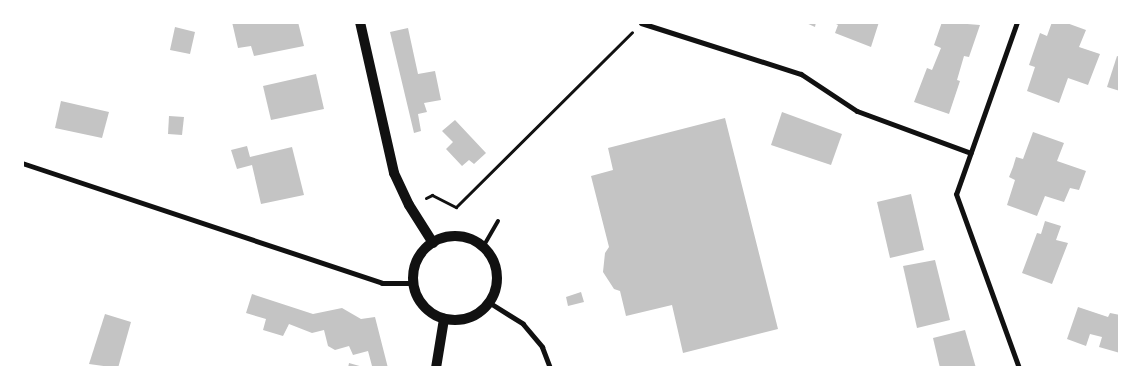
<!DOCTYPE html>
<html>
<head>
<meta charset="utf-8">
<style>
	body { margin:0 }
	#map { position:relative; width:1142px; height:390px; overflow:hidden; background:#fff; font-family:Figtree,sans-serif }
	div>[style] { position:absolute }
	.building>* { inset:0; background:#c4c4c4 }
	.path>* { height:3px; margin:-1.5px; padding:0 1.5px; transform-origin:1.5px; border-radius:1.5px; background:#111 }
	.service>* { height:4px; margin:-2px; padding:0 2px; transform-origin:2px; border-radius:2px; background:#111 }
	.minor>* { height:5px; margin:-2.5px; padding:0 2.5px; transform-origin:2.5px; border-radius:2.5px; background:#111 }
	.secondary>* { height:10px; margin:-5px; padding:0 5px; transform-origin:5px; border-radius:5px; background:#111 }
	.secondary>.ring { margin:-5px; padding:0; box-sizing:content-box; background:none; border:10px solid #111; border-radius:50% }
	span { translate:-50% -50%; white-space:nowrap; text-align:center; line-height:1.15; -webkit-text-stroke:4px #fff; paint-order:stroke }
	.frame { position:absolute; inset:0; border:24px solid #fff; pointer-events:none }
</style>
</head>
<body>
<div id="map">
	<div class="building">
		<i style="clip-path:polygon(232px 22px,298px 22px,304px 46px,254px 56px,251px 46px,238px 48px)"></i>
		<i style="clip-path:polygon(804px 22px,816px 22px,815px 27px)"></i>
		<i style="clip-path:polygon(832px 22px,879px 22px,871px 47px,835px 33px,838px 25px)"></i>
		<i style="clip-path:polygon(942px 22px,980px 25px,969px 57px,964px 56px,957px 80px,960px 81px,949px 114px,914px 102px,927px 68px,932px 70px,941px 48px,934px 45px)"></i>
		<i style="clip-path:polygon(1052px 22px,1064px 22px,1086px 30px,1079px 47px,1100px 54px,1088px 85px,1068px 78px,1059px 103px,1027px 91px,1035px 67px,1029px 65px,1040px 33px,1047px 36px)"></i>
		<i style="clip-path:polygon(175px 27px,195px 32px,190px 54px,170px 50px)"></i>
		<i style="clip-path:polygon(408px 28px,418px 74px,435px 71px,441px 100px,424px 103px,427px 112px,418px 114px,421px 131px,414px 133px,390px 32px)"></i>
		<i style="clip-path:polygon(1117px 56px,1120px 57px,1120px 91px,1107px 87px)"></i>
		<i style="clip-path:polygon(316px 74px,324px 109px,271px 120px,263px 86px)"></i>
		<i style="clip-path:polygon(61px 101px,109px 112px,102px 138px,55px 128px)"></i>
		<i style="clip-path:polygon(782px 112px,842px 134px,831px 165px,771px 145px)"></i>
		<i style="clip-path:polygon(169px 116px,184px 117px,182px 135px,168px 134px)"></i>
		<i style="clip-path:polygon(725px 118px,778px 329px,683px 353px,672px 305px,626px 316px,620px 291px,614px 289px,603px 272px,605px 253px,609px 247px,591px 176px,613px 170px,608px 148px)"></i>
		<i style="clip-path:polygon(455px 120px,486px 153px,474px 164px,469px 160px,462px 166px,446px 149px,453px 142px,442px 131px)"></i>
		<i style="clip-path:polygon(1033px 132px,1064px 143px,1057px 161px,1086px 171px,1079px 190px,1070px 188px,1064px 202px,1045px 196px,1037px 216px,1007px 205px,1015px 180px,1009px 177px,1013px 167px,1016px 157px,1023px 159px)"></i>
		<i style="clip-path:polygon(247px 146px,250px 157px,292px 147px,304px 195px,261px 204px,252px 165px,237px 169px,231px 150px)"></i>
		<i style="clip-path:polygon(911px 194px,924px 250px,890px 258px,877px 202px)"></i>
		<i style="clip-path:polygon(1045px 221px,1061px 226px,1056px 240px,1068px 243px,1052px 284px,1022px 273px,1037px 233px,1041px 234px)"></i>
		<i style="clip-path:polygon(935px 260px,950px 320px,917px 328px,903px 266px)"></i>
		<i style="clip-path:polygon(581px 292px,584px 302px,568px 306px,566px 297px)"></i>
		<i style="clip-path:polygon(252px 294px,313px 314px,342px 308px,361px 319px,375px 317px,388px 368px,372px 366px,368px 351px,353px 355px,349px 346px,335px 350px,328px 346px,324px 330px,312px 333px,289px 324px,283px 336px,263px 330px,266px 319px,246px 313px)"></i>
		<i style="clip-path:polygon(1078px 307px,1108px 317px,1110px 313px,1120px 315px,1120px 353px,1099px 347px,1102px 337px,1090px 334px,1086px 346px,1067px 339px)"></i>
		<i style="clip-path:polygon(105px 314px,131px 322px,118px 368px,89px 364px)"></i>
		<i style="clip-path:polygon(965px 330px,976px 368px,940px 368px,933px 338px)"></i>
		<i style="clip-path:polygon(349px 363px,363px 367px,362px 368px,348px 368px)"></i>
	</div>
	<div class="path">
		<i style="left:426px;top:198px;width:7px;rotate:-27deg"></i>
		<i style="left:432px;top:195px;width:27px;rotate:27deg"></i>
		<i style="left:456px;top:207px;width:248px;rotate:-44.8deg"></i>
	</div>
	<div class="service">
		<i style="left:483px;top:247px;width:30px;rotate:-60deg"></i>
	</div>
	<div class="minor">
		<i style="left:1017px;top:22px;width:182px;rotate:109.5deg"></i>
		<i style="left:956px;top:194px;width:185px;rotate:70.1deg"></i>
		<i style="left:641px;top:23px;width:168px;rotate:17.7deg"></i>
		<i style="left:801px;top:74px;width:67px;rotate:33.5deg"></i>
		<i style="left:857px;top:111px;width:121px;rotate:20.2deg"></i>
		<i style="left:22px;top:163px;width:379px;rotate:18.4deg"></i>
		<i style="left:382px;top:283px;width:31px"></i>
		<i style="left:490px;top:303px;width:39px;rotate:32deg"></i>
		<i style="left:523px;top:324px;width:30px;rotate:50deg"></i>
		<i style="left:542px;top:347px;width:22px;rotate:69deg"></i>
	</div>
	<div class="secondary">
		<i style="left:360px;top:22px;width:155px;rotate:77.3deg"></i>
		<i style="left:394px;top:173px;width:35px;rotate:65deg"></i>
		<i style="left:409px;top:205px;width:45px;rotate:57.7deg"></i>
		<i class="ring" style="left:413px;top:236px;width:74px;height:74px"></i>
		<i style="left:436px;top:368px;width:50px;rotate:-80.7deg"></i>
	</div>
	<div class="frame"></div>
</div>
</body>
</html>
